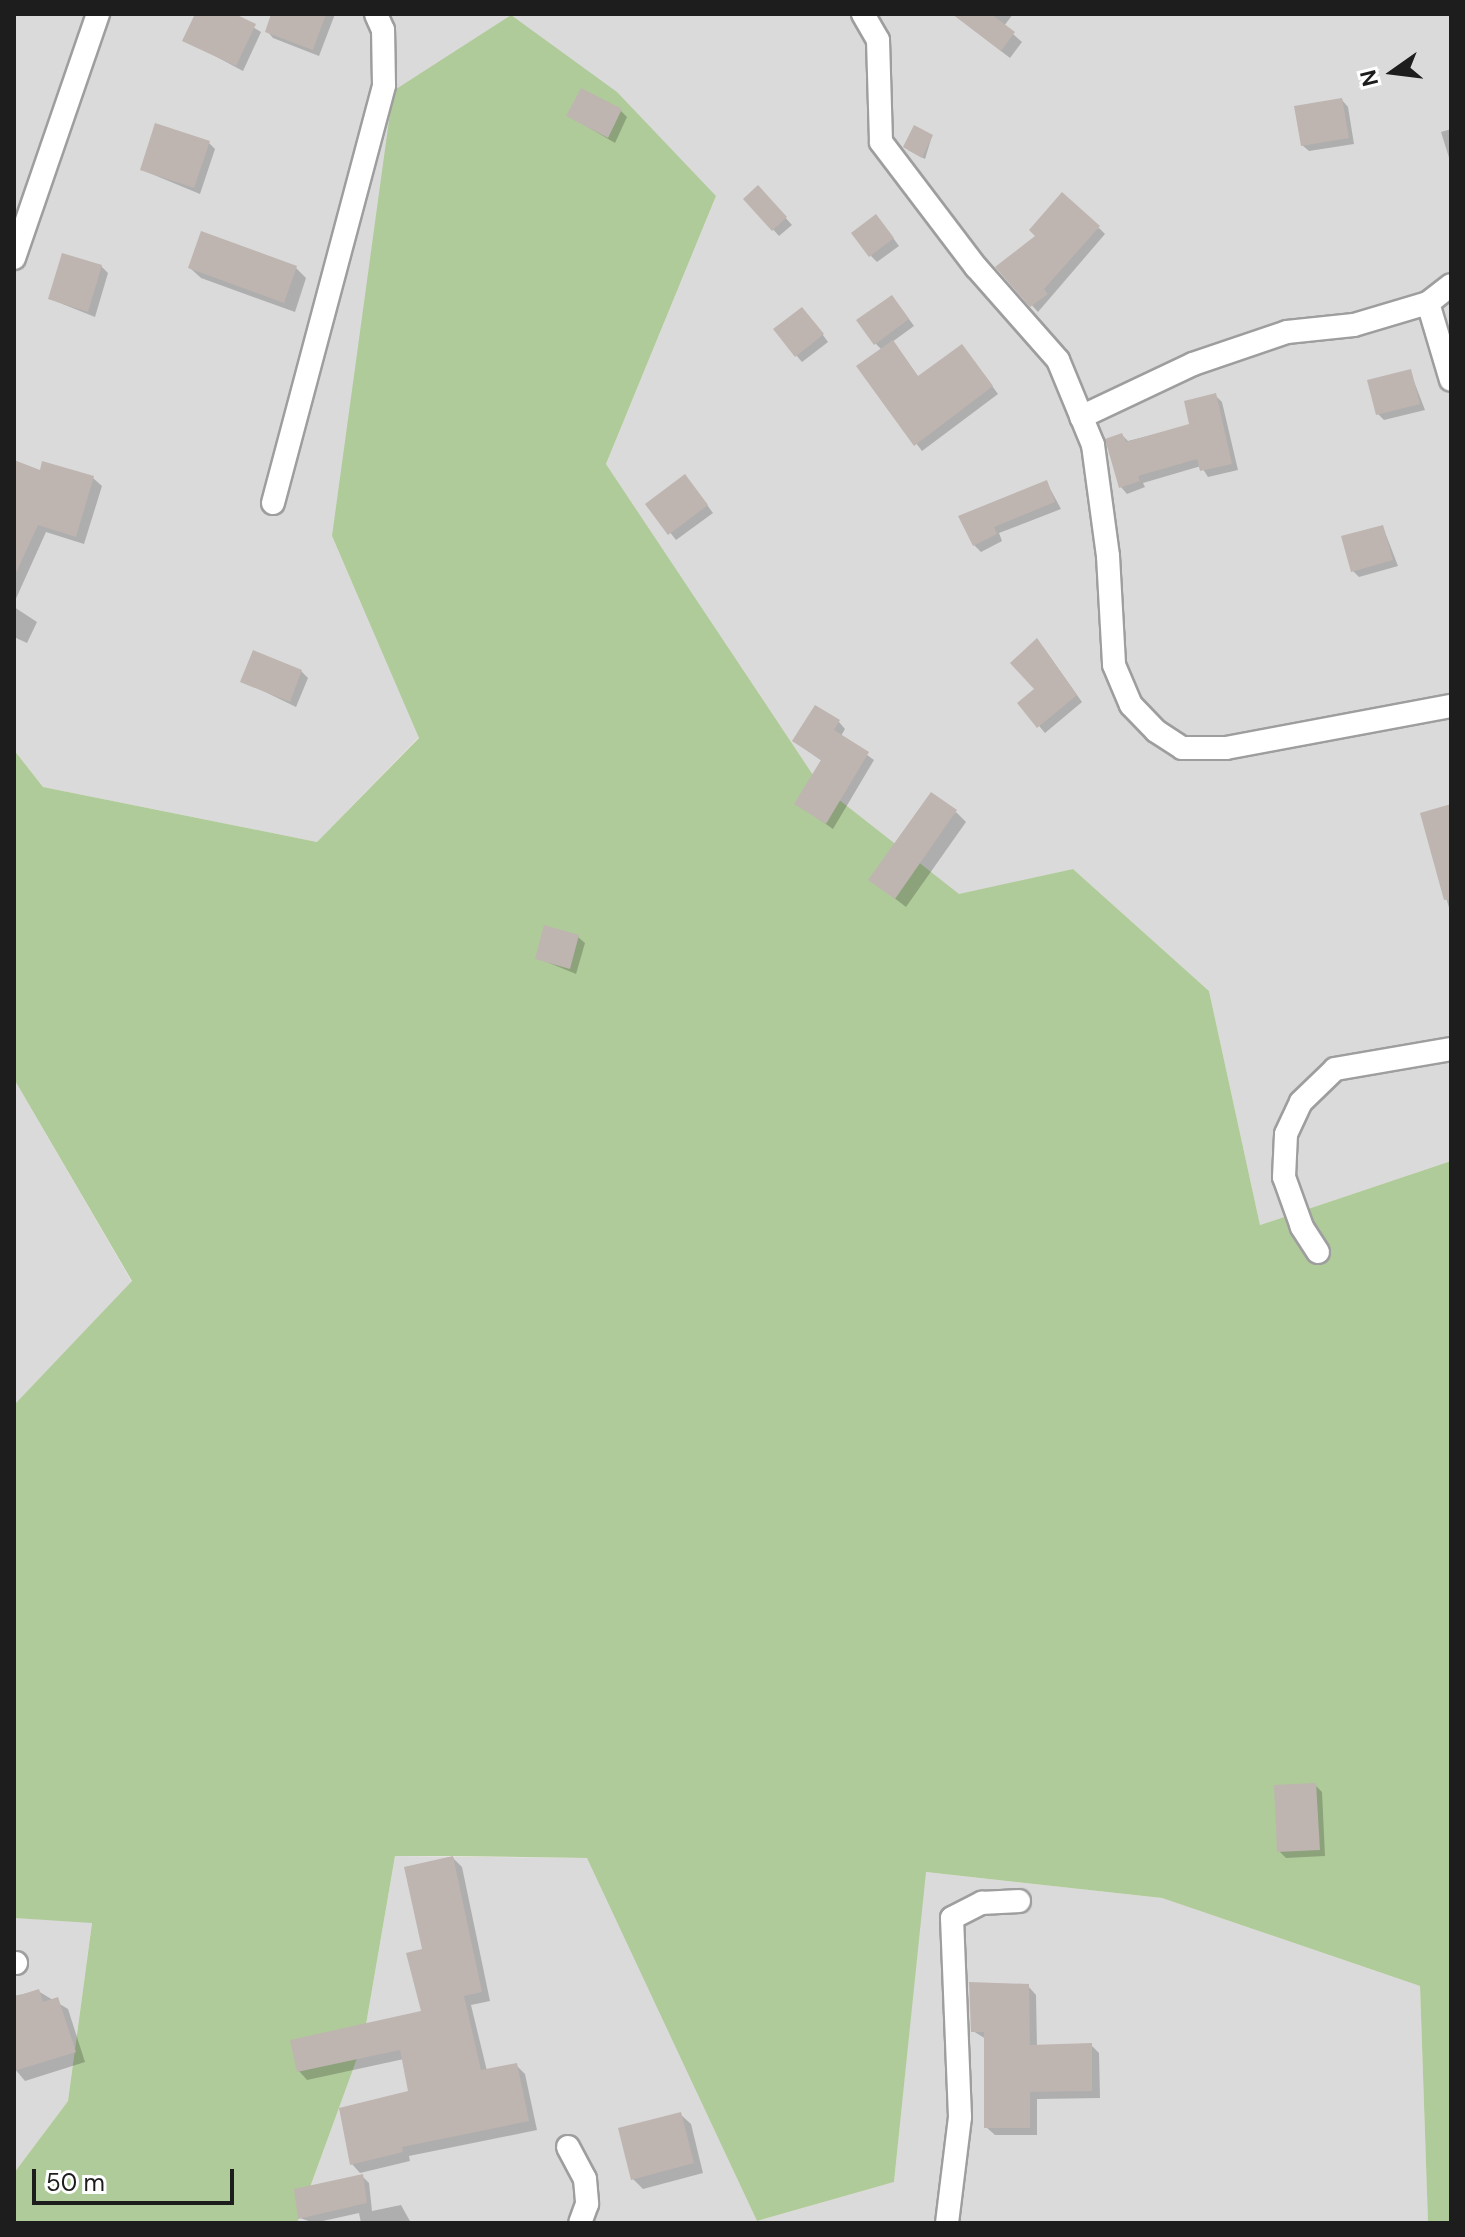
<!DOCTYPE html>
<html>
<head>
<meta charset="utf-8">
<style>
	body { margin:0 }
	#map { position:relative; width:1465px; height:2237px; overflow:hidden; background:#eee9e3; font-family:"DM Sans",sans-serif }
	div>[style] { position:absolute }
	.residential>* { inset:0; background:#dbdada }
	.forest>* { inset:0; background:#b0cb9a }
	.shadow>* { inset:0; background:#0003 }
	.building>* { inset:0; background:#beb4b0 }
	.roads { filter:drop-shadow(2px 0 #9e9e9e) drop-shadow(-2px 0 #9e9e9e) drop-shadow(0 2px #9e9e9e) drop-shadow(0 -2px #9e9e9e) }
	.street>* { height:22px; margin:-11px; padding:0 11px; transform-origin:11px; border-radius:11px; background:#fff }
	span { translate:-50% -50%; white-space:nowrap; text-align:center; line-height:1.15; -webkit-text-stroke:6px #fff; paint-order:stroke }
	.frame { position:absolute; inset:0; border:16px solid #1d1d1d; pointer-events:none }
	.north { position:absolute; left:1353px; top:32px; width:80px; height:80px; -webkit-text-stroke:6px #fff; paint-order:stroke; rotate:256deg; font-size:22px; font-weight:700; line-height:32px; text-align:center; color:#1d1d1d }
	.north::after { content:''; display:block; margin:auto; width:28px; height:36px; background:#1d1d1d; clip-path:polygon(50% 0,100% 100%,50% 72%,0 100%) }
	.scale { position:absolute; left:32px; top:2169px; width:202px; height:36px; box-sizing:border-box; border:4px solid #1d1d1d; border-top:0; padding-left:10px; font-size:24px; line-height:28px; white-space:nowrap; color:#1d1d1d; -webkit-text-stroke:6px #fff; paint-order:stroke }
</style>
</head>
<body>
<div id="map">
	<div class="residential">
		<i style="clip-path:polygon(14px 14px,1451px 14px,1451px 1161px,1260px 1225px,1209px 991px,1073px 869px,959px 895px,819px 784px,606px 464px,716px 196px,332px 536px,419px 737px,317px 842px,43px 787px,14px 750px)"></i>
		<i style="clip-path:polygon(14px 1079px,132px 1282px,14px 1405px)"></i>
		<i style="clip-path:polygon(395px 1856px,588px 1858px,757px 2221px,894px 2182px,925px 1872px,1162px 1898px,1420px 1986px,1428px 2223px,297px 2223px,363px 2042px)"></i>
		<i style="clip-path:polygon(14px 1918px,92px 1922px,68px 2101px,14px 2173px)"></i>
	</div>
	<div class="forest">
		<i style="clip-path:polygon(511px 15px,617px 92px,716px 196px,606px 464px,819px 784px,959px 894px,1073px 869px,1209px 991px,1260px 1225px,1451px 1161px,1451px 2223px,1428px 2223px,1420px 1986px,1162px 1898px,926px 1872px,894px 2182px,757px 2221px,587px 1858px,453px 1856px,395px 1856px,363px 2042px,297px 2223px,14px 2223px,14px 2173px,68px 2101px,92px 1923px,14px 1918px,14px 1405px,132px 1281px,14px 1079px,14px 750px,43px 787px,317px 842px,419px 738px,332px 536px,393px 91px)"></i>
	</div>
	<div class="shadow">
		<i style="clip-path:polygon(197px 14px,231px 14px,261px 32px,243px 71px,185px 40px)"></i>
		<i style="clip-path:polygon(273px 14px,335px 14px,319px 56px,273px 38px,267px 31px)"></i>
		<i style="clip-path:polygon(967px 14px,1013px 14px,1004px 26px,1022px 42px,1010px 58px,971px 28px)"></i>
		<i style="clip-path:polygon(1342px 100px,1348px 107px,1354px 144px,1309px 151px,1302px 145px)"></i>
		<i style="clip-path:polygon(621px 111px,627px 117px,615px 143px,569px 116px)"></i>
		<i style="clip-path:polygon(1451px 129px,1451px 164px,1441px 132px)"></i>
		<i style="clip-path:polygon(932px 136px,925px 159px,908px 150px)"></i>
		<i style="clip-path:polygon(209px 143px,215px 149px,200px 194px,142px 170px)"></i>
		<i style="clip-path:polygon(764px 194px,792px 225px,779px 236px,746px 199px)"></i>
		<i style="clip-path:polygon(882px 223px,899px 246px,877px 262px,871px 256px)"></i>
		<i style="clip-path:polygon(1099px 228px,1105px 234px,1038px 312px,998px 268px)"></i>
		<i style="clip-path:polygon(101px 266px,108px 273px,95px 317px,50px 299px)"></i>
		<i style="clip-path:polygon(190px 268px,296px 268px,306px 278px,295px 312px,201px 278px)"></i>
		<i style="clip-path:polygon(898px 304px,914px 326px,892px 342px,919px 378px,968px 353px,998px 394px,922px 451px,858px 367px,882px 350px,875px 343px)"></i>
		<i style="clip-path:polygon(809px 316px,828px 342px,802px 362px,796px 355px)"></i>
		<i style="clip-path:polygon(1410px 371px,1425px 410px,1384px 420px,1378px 414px)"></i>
		<i style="clip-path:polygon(1215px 395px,1222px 402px,1238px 470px,1208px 477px,1201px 466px,1143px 483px,1145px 487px,1127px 494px,1121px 487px,1122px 435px,1128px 441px,1191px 425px)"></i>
		<i style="clip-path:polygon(14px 463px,41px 473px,93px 478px,102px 486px,84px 544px,46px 532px,14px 603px)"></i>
		<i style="clip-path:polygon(691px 483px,713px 513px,676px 540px,648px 504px)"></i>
		<i style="clip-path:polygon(1047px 483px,1061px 509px,999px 533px,1002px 541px,981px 552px,974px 545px,961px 517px)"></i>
		<i style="clip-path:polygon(1383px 527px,1398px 566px,1359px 577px,1352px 570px)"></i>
		<i style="clip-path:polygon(14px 607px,37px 622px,27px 643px,14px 637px)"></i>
		<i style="clip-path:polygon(1043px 647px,1082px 702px,1045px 733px,1020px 703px,1037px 689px)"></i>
		<i style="clip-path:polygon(301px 671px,308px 678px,296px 707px,243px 681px)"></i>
		<i style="clip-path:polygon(815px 707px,839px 722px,845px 729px,841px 736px,874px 760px,833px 829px,797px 804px,822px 761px,794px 741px)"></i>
		<i style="clip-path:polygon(1451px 806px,1451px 915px,1423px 814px)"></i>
		<i style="clip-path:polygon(956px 812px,966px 822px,906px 907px,871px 880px)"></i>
		<i style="clip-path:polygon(578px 937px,585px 943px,576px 974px,537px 958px)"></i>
		<i style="clip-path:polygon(1315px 1785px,1322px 1792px,1325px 1856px,1286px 1858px,1279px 1851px)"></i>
		<i style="clip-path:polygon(453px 1858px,462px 1867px,490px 2001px,471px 2005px,487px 2071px,516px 2065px,525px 2074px,537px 2130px,409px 2156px,410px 2161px,360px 2173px,352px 2164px,411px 2092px,404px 2059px,307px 2080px,299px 2071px,423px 2013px,424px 1950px)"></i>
		<i style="clip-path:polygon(1028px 1986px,1036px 1995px,1037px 2046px,1091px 2045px,1099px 2053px,1100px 2098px,1037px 2099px,1037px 2135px,995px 2135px,986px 2127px,986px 2039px,973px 2031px)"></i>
		<i style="clip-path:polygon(38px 1991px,68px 2009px,85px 2062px,25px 2081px,14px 2068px,14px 1996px)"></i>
		<i style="clip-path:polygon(680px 2114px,691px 2124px,703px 2173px,643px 2189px,633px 2179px)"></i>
		<i style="clip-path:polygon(362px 2176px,369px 2183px,372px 2211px,401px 2205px,411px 2223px,361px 2223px,359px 2213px,314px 2223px,300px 2218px)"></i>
	</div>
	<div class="building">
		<i style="clip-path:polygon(195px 14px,235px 14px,256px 24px,236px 66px,182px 41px)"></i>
		<i style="clip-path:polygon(271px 14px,326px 14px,313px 50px,265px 32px)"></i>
		<i style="clip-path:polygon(952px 14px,991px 14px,1015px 32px,1001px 51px)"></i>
		<i style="clip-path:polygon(581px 88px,622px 109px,608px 138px,566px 116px)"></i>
		<i style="clip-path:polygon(1342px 98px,1349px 138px,1301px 146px,1294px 106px)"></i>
		<i style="clip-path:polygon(155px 123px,210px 141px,194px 188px,140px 170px)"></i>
		<i style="clip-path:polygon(914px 125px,933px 135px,922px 158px,903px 147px)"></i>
		<i style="clip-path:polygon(758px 185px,787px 217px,772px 231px,743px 199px)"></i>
		<i style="clip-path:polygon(1062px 192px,1100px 226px,1044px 289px,1048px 294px,1030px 307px,995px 267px,1035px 236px,1029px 230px)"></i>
		<i style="clip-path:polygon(876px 214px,894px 238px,869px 257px,851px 233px)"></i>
		<i style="clip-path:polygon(201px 231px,297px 266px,284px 303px,188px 268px)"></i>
		<i style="clip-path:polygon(62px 253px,102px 265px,88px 312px,48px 299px)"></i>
		<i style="clip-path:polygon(892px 295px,909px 319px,874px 345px,856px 320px)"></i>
		<i style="clip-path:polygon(802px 307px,824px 334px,795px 357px,773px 329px)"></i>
		<i style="clip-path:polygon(893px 340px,918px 376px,962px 344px,993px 386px,914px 446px,856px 366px)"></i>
		<i style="clip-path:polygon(1411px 369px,1420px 404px,1376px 415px,1367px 380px)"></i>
		<i style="clip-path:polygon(1216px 393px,1232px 464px,1200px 471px,1197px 459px,1138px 476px,1140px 481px,1119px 488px,1105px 439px,1122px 433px,1126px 442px,1189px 424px,1184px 401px)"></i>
		<i style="clip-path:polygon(14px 460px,40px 470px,42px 461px,94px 476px,76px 537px,38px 525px,14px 577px)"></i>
		<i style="clip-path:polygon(685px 474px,708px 505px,668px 535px,645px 504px)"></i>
		<i style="clip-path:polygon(1047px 480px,1055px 502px,994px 527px,997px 534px,973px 546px,958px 516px)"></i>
		<i style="clip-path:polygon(1383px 525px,1393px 560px,1351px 572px,1341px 536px)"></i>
		<i style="clip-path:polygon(1037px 638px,1077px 695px,1037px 728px,1017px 703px,1034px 689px,1010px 663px)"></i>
		<i style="clip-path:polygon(253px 650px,302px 670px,290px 702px,240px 682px)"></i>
		<i style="clip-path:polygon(815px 705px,840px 720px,834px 730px,869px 752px,826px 824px,794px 804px,821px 760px,792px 741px)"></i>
		<i style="clip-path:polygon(931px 792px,957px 810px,895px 899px,868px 880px)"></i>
		<i style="clip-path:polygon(1451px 804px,1451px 899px,1444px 900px,1420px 813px)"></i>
		<i style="clip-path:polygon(544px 925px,579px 935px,570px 969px,535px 959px)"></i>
		<i style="clip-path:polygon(1316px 1783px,1320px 1850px,1277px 1852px,1274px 1785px)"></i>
		<i style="clip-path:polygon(453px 1856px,482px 1992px,464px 1996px,481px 2070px,517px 2063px,529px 2121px,402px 2147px,403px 2152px,350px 2165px,339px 2108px,408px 2091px,400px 2050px,297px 2072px,290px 2040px,421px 2011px,406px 1953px,422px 1949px,404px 1867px)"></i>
		<i style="clip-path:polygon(969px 1982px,1029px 1984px,1030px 2045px,1092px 2043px,1092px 2091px,1030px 2092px,1030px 2128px,984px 2128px,984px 2032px,971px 2032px)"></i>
		<i style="clip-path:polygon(39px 1989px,43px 2002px,58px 1997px,76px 2052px,14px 2071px,14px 1997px)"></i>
		<i style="clip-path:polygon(681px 2112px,694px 2163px,631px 2180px,618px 2128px)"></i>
		<i style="clip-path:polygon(363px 2174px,367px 2203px,298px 2219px,294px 2189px)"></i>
	</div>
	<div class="roads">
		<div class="street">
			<i style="left:863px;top:14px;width:30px;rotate:60deg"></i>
			<i style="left:878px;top:40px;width:102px;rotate:88.3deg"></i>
			<i style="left:881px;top:142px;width:157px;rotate:52.8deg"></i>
			<i style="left:976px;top:267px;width:124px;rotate:48.6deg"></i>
			<i style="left:1058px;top:360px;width:92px;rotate:67.6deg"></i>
			<i style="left:1093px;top:445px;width:112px;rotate:82.3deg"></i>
			<i style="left:1108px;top:556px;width:109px;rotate:86.8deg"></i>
			<i style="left:1114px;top:665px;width:43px;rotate:67deg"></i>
			<i style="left:1131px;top:705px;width:36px;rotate:46deg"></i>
			<i style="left:1156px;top:731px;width:31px;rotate:33deg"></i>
			<i style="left:1182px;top:748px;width:44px"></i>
			<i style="left:1226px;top:748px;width:229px;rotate:-10.6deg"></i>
			<i style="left:14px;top:258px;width:258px;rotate:-71deg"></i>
			<i style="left:1428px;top:303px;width:80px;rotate:73.4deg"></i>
			<i style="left:1081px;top:417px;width:124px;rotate:-25.3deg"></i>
			<i style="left:1193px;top:364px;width:99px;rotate:-18.8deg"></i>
			<i style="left:1287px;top:332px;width:67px;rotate:-6deg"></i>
			<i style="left:1354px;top:325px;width:77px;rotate:-16.6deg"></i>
			<i style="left:1428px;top:303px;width:29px;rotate:-38deg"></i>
			<i style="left:273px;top:503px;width:432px;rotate:-75.1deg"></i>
			<i style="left:384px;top:85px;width:55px;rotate:-91deg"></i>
			<i style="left:383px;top:30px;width:17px;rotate:-114deg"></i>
			<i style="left:1318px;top:1252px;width:30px;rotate:-123deg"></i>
			<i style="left:1302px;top:1227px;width:53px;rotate:-109.8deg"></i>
			<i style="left:1284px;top:1177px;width:43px;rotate:-87.3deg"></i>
			<i style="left:1286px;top:1134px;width:35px;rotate:-65deg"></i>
			<i style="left:1301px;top:1102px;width:47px;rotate:-44.1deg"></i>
			<i style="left:1335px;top:1069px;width:118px;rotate:-9.8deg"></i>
			<i style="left:14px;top:1963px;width:2px"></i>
			<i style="left:568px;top:2147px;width:36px;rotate:62deg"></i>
			<i style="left:585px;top:2179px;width:25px;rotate:85deg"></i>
			<i style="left:587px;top:2204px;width:20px;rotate:110deg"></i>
			<i style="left:947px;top:2223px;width:107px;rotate:-83deg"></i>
			<i style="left:960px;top:2117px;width:199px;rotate:-92.3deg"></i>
			<i style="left:952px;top:1918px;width:34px;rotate:-27deg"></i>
			<i style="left:982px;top:1903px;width:37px;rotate:-3deg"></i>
		</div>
	</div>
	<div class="frame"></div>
	<div class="north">N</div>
	<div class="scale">50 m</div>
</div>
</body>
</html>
